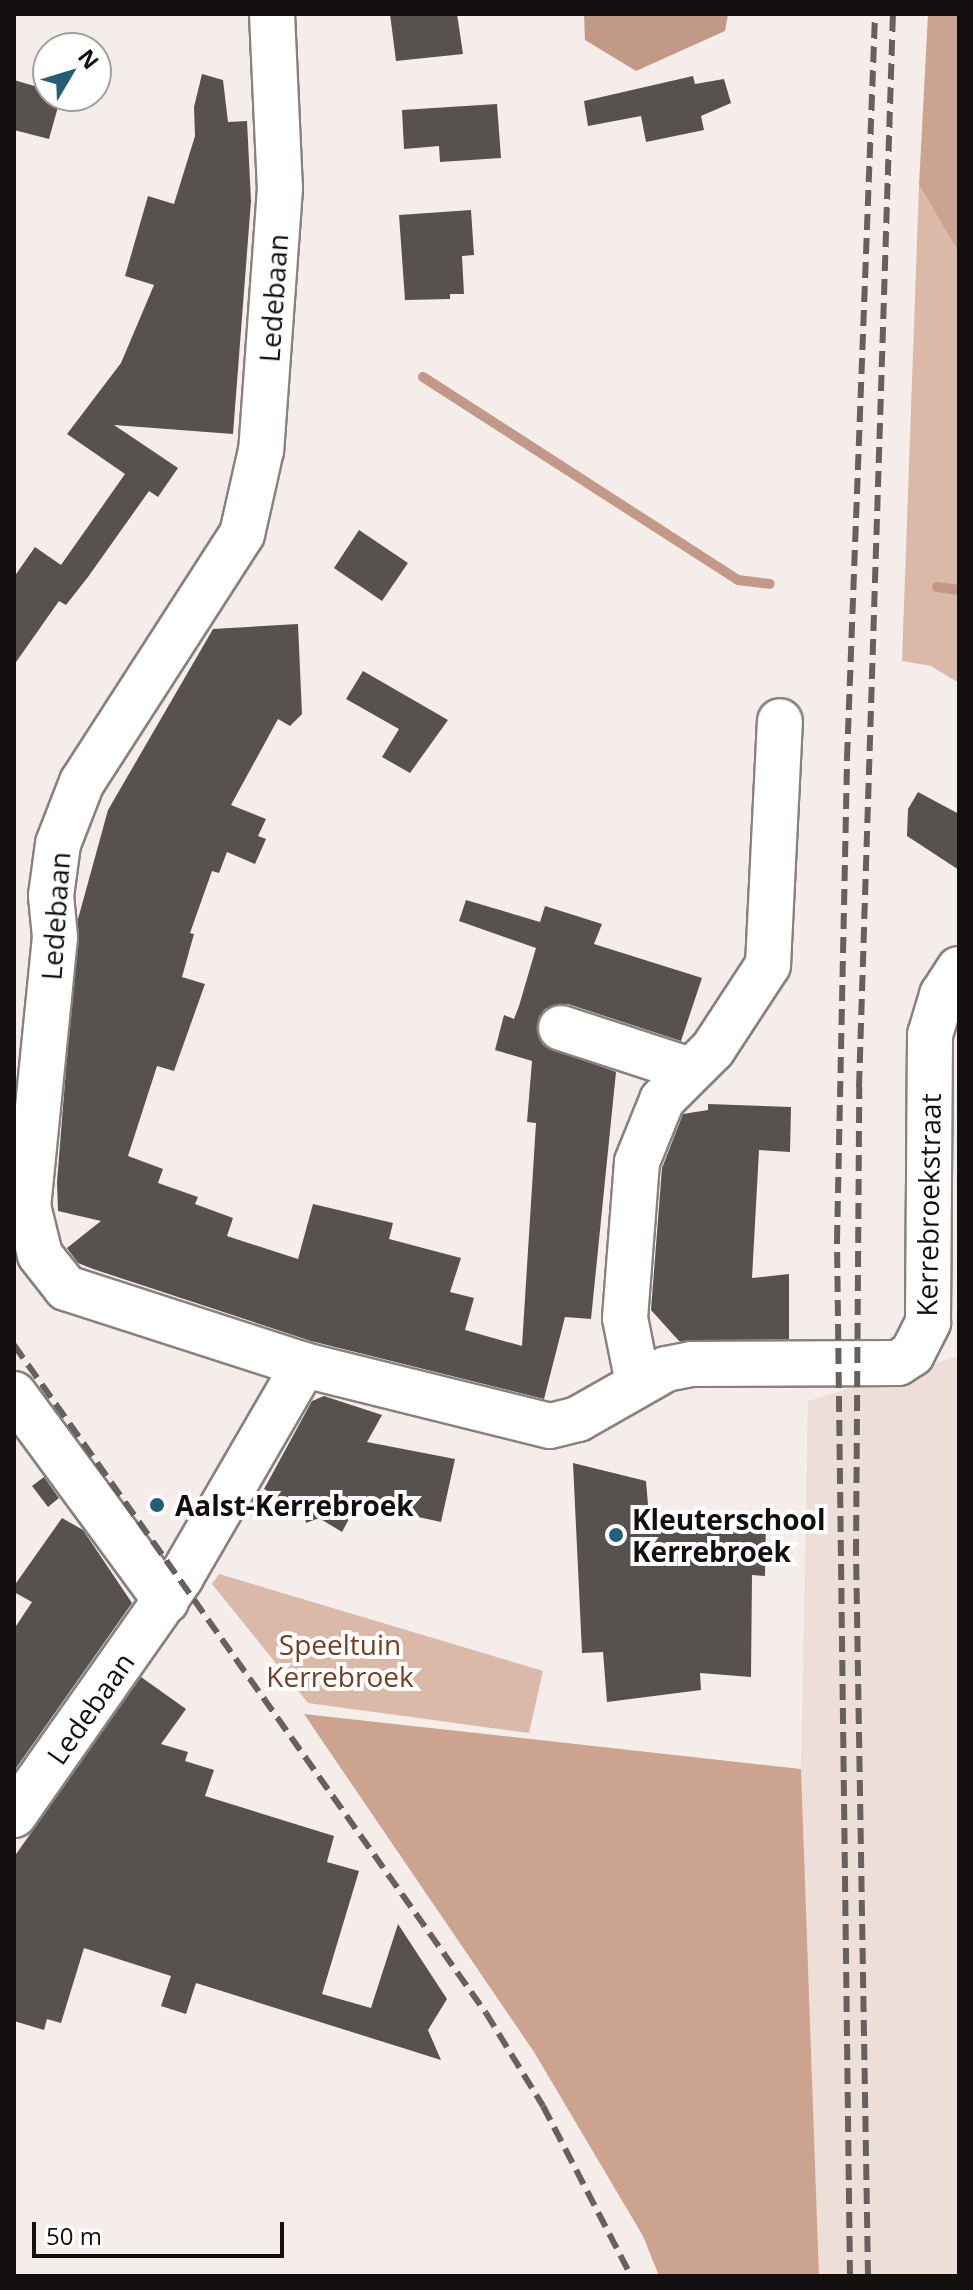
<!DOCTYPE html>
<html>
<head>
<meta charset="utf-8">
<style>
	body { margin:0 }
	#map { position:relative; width:973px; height:2290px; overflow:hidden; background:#f5edea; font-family:"Open Sans",sans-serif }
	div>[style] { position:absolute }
	.built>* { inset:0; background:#eddfd7 }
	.green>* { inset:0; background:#dab9a9 }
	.forest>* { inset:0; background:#cba38f }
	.water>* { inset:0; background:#c19986 }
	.stream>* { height:10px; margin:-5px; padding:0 5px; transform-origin:5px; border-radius:5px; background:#c19986 }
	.building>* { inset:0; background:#58524f }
	.roads { filter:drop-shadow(2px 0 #88817e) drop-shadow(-2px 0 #88817e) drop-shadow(0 2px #88817e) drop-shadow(0 -2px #88817e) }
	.minor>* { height:44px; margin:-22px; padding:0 22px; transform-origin:22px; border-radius:22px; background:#fff }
	.rail>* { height:6px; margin-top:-3px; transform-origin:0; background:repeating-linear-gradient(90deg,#66615f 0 16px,transparent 0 24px) }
	.dots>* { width:22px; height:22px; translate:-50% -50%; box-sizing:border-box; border:4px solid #fff; border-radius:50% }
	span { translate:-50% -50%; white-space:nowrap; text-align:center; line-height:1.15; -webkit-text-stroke:8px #fff; paint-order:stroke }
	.street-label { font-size:28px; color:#120f0e }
	.poi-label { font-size:28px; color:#120f0e; font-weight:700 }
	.left { translate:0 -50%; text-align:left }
	.park-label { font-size:28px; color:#733e21 }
	.frame { position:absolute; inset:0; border:16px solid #120f0e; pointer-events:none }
	.north { position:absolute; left:32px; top:32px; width:80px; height:80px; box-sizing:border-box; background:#fff; border:2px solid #a09f9f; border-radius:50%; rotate:52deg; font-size:22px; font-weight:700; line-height:32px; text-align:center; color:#120f0e }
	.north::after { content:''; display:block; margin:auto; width:28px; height:36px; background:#245f77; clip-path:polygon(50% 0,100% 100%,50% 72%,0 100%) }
	.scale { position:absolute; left:32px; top:2222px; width:252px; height:36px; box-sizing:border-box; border:4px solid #120f0e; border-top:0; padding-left:10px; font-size:24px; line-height:28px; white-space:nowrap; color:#120f0e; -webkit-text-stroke:6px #fff; paint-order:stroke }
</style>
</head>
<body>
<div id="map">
	<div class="built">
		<i style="clip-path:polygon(959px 1356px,959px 2276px,819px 2276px,801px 1769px,808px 1401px)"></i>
	</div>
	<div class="green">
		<i style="clip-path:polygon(919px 185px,959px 253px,959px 683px,931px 666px,902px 661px)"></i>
		<i style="clip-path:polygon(219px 1574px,543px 1671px,529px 1733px,308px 1703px,212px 1584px)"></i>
	</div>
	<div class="forest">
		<i style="clip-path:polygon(928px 14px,959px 14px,959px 253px,919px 185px)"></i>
		<i style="clip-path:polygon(304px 1714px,801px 1769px,819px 2276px,659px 2276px,643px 2236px,534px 2052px)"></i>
	</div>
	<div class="water">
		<i style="clip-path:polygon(584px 14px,728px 14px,725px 31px,636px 71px,585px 40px)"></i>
	</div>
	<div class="stream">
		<i style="left:423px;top:377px;width:375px;rotate:32.8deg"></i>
		<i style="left:738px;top:580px;width:32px;rotate:7deg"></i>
		<i style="left:937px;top:587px;width:22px;rotate:8deg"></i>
	</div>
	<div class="building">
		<i style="clip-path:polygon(390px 14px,457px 14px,463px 54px,396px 61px)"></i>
		<i style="clip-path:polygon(202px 74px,223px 80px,228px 122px,247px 121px,251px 201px,233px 434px,114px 425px,178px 468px,158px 497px,149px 491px,88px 577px,66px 605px,59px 601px,14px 665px,14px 577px,35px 547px,61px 565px,125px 474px,67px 434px,121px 363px,154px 285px,125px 276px,148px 196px,174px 204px,195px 136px,194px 107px)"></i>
		<i style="clip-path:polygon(693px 76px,695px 84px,724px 79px,731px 103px,701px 116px,704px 130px,646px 142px,641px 116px,588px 126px,584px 101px)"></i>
		<i style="clip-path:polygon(14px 80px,48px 90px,48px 96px,61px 96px,49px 139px,14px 130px)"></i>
		<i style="clip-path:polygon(497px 104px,501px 158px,440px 162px,439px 146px,404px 149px,402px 110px)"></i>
		<i style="clip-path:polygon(471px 210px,474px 255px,462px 256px,464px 294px,450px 294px,450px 299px,405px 300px,399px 215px)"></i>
		<i style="clip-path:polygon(359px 530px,408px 563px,382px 601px,334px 568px)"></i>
		<i style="clip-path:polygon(298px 624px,302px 714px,290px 726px,278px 719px,231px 805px,266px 819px,258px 836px,266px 839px,255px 864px,227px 852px,219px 873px,212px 871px,190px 933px,194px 934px,182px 977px,205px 984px,174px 1071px,157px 1066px,128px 1156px,163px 1169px,158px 1183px,198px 1197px,195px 1204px,233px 1218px,227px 1236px,298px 1259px,313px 1204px,393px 1223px,389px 1239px,461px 1258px,450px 1292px,474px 1298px,465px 1330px,522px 1346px,536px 1123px,527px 1122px,532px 1061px,495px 1050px,504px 1015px,514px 1019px,519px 1006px,536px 948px,459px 921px,466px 900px,540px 922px,545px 906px,602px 924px,594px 944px,702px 978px,681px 1041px,568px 1004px,545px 1009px,538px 1020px,543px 1045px,616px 1072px,591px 1319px,565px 1317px,544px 1399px,311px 1341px,93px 1269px,78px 1263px,67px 1248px,101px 1221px,58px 1211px,57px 1182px,78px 919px,108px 810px,213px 629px)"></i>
		<i style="clip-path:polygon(363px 671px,448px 720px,410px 773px,382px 757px,399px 729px,346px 699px)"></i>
		<i style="clip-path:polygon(918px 792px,959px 814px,959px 870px,907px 836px,908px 809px)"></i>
		<i style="clip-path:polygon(708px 1104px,791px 1107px,790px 1152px,759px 1150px,752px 1278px,789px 1274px,789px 1339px,679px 1341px,651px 1310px,662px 1168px,683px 1114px,708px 1110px)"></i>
		<i style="clip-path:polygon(324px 1396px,382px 1415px,367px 1442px,455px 1459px,441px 1522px,409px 1515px,408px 1520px,356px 1506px,342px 1532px,319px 1518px,306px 1523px,304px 1511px,264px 1489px,312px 1401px)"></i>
		<i style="clip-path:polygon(573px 1463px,646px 1481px,649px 1516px,766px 1515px,765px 1576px,752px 1575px,751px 1677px,700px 1673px,701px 1690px,607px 1702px,603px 1652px,582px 1653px)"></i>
		<i style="clip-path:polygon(44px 1477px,59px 1498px,48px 1507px,32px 1486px)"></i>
		<i style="clip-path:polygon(62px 1518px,83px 1530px,132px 1603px,14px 1771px,14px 1629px,32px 1602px,14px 1592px,14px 1586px)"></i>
		<i style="clip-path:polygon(141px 1677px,186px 1709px,161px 1744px,188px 1752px,185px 1761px,214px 1770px,205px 1796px,334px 1836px,327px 1862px,359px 1871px,322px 1994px,371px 2008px,398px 1924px,447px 1999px,428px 2030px,441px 2060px,196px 1983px,186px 2014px,161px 2006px,171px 1976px,84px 1948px,61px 2023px,47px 2019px,44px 2030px,14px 2021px,14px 1857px)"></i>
	</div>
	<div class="roads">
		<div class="minor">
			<i style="left:272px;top:14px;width:174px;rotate:87.4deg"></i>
			<i style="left:280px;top:188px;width:263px;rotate:94.1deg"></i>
			<i style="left:261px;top:450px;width:86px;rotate:102.7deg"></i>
			<i style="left:242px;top:534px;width:295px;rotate:122.8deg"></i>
			<i style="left:82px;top:782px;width:66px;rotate:111.2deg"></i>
			<i style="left:58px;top:844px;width:52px;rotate:97.7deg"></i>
			<i style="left:51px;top:896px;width:41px;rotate:84.4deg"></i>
			<i style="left:55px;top:937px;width:270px;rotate:95.7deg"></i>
			<i style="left:28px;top:1206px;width:50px;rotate:76.2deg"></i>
			<i style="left:40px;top:1255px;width:42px;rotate:51.8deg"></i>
			<i style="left:66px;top:1288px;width:250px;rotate:17.9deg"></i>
			<i style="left:304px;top:1365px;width:253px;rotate:13.9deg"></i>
			<i style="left:550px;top:1426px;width:29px;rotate:-14deg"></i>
			<i style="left:578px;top:1419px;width:101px;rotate:-29.6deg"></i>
			<i style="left:666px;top:1369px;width:25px;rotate:-11deg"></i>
			<i style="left:691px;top:1364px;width:207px;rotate:-0.3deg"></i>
			<i style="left:898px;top:1363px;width:17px;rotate:-33deg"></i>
			<i style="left:912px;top:1354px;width:36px;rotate:-63deg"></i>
			<i style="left:928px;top:1322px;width:287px;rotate:-89.6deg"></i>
			<i style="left:930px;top:1035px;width:42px;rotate:-73.3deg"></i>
			<i style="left:942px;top:995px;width:31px;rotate:-57deg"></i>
			<i style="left:561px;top:1028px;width:136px;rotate:18deg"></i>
			<i style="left:638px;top:1383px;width:66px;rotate:-101.3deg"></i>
			<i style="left:625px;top:1318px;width:156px;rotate:-85.6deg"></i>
			<i style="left:637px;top:1162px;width:67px;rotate:-68deg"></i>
			<i style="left:662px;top:1100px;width:72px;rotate:-45deg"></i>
			<i style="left:713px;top:1049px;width:100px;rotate:-56.8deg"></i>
			<i style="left:768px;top:965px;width:244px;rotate:-87.2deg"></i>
			<i style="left:14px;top:1394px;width:257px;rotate:53.7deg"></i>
			<i style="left:14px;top:1815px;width:291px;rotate:-54.9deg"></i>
			<i style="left:181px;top:1577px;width:245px;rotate:-59.9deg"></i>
		</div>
	</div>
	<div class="rail">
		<i style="left:14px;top:1345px;width:818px;rotate:54.76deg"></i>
		<i style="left:486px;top:2013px;width:109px;rotate:58.5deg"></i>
		<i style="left:543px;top:2106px;width:191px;rotate:62.6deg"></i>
		<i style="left:850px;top:2276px;width:1035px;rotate:-90.72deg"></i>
		<i style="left:837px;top:1241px;width:483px;rotate:-88.8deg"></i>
		<i style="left:847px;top:758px;width:745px;rotate:-87.84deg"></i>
		<i style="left:868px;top:2276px;width:721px;rotate:-90.95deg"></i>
		<i style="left:856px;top:1555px;width:468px;rotate:-89.6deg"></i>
		<i style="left:859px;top:1087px;width:1074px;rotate:-88.19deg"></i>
	</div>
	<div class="dots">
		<i style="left:157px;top:1505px;background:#245f77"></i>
		<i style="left:616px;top:1535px;background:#245f77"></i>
	</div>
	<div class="street-label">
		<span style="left:273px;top:298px;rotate:-86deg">Ledebaan</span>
		<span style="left:55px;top:916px;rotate:-86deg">Ledebaan</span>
		<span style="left:928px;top:1205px;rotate:-89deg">Kerrebroekstraat</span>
		<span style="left:90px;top:1708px;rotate:-55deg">Ledebaan</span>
	</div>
	<div class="poi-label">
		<span class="left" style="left:175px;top:1505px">Aalst-Kerrebroek</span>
		<span class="left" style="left:632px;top:1535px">Kleuterschool<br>Kerrebroek</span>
	</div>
	<div class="park-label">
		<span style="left:340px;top:1660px">Speeltuin<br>Kerrebroek</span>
	</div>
	<div class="frame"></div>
	<div class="north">N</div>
	<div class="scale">50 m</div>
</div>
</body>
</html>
